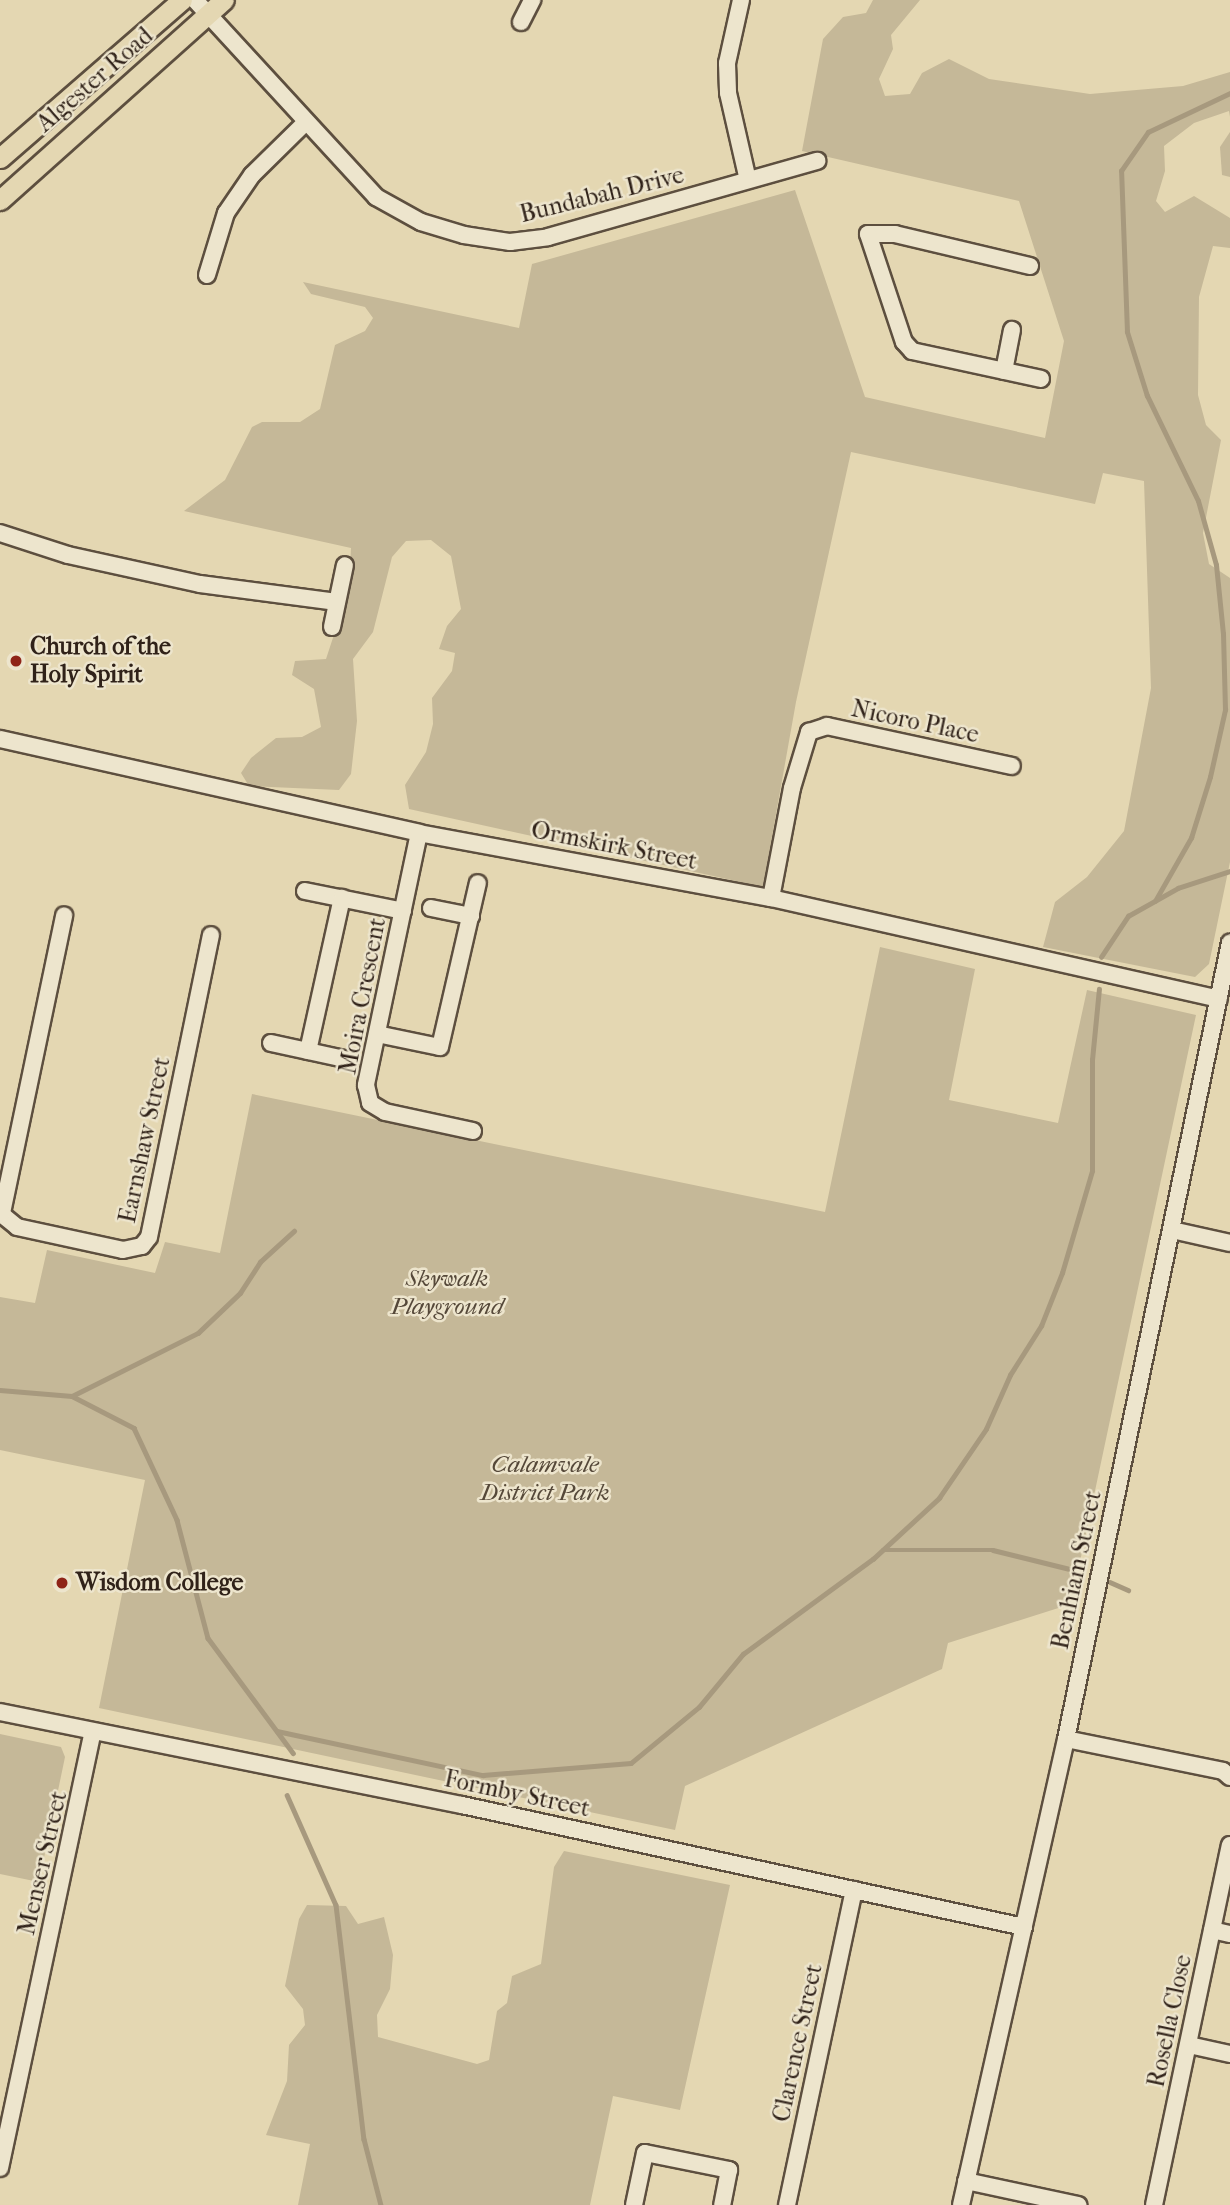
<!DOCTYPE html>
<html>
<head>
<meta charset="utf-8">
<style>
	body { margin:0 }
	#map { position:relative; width:1230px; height:2205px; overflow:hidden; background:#e4d7b2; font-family:"IM FELL French Canon",serif }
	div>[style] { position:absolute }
	.green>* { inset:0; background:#c5b898 }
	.stream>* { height:4.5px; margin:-2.25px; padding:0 2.25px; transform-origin:2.25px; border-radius:2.25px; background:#a7997e }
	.roads { filter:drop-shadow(2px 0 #5d4f3f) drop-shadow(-2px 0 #5d4f3f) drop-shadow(0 2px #5d4f3f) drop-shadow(0 -2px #5d4f3f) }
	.minor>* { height:16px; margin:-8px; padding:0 8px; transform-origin:8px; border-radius:8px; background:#ede5cd }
	.major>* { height:19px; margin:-9.5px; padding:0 9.5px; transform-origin:9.5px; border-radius:9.5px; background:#e4d7b2 }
	.dots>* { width:19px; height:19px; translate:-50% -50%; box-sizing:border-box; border:4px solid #ede5cd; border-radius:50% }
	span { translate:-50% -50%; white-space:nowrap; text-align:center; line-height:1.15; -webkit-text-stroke:5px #ede5cd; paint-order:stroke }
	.street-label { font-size:24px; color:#302219 }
	.poi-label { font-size:24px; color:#302219; font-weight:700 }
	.left { translate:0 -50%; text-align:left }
	.park-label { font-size:24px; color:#554839; font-style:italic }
</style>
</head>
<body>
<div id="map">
	<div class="green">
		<i style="clip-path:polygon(873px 0,920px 0,891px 35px,893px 49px,879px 79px,885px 96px,910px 94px,922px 73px,949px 59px,989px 79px,1090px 94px,1183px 86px,1230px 72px,1230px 117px,1229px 111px,1194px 123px,1164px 146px,1165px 171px,1156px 201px,1165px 212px,1194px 196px,1230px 218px,1230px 248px,1213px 246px,1199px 297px,1198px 395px,1206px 425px,1221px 440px,1203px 533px,1209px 564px,1230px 578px,1230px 862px,1209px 964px,1195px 977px,1043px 947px,1055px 902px,1087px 877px,1124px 831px,1151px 688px,1144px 481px,1103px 473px,1095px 504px,851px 452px,796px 702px,763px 887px,409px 809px,405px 785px,426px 752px,433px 724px,432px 698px,452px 671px,455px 653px,439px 649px,447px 626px,461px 609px,451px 556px,431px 540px,406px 541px,392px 557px,373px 632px,353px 659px,357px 721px,351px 774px,339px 790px,249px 786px,241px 773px,251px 758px,276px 738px,302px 737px,321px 727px,314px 689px,292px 675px,295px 661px,326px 659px,349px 589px,351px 548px,184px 511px,225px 480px,252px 427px,262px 422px,300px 422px,320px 409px,335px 345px,365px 331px,373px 318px,365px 307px,311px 294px,303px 282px,519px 328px,532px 264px,795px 190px,865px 397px,1045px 438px,1064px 341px,1019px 201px,802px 151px,823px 39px,843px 17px,866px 13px)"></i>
		<i style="clip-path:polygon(1230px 132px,1230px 177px,1222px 175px,1220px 147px)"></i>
		<i style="clip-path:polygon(880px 947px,975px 969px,949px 1100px,1058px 1123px,1087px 990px,1196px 1015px,1071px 1604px,948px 1643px,942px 1669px,685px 1786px,675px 1830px,99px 1708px,145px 1480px,0 1450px,0 1297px,35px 1303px,47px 1250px,155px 1273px,165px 1242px,220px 1253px,252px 1094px,825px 1212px)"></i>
		<i style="clip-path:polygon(0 1734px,61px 1747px,65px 1757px,39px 1882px,0 1874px)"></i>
		<i style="clip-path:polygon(564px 1851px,730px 1885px,680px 2110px,613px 2096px,590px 2205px,298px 2205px,310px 2144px,266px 2135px,287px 2081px,289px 2045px,305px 2025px,303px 2009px,285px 1986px,299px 1919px,307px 1905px,346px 1906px,358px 1924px,384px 1917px,393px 1955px,390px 1989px,377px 2015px,378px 2037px,477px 2064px,489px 2060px,497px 2011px,507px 2003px,512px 1976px,541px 1964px,554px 1867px)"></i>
	</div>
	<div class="stream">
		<i style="left:1155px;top:901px;width:73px;rotate:-60.3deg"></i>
		<i style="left:1191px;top:838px;width:64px;rotate:-72.7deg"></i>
		<i style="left:1210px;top:777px;width:69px;rotate:-77.4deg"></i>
		<i style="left:1225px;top:710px;width:76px;rotate:-91.5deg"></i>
		<i style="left:1223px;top:634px;width:69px;rotate:-95.8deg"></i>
		<i style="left:1216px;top:565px;width:66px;rotate:-105.7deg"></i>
		<i style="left:1198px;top:501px;width:117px;rotate:-115.9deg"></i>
		<i style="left:1147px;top:396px;width:67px;rotate:-107.4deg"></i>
		<i style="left:1127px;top:332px;width:161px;rotate:-92.1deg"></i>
		<i style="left:1121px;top:171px;width:47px;rotate:-55.3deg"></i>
		<i style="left:1148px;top:132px;width:91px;rotate:-25.4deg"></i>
		<i style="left:1101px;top:957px;width:49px;rotate:-56.6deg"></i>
		<i style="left:1128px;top:916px;width:57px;rotate:-29.2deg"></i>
		<i style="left:1178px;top:888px;width:55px;rotate:-18.1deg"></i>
		<i style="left:0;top:1390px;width:72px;rotate:4.8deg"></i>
		<i style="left:72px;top:1396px;width:70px;rotate:27.3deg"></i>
		<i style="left:134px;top:1428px;width:102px;rotate:64.9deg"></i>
		<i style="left:177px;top:1520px;width:122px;rotate:75.3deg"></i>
		<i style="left:208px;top:1638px;width:143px;rotate:53.5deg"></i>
		<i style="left:72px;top:1396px;width:141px;rotate:-26.6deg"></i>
		<i style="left:198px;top:1333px;width:58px;rotate:-43.6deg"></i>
		<i style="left:240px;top:1293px;width:37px;rotate:-57deg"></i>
		<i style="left:260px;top:1262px;width:46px;rotate:-42.4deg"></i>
		<i style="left:883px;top:1550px;width:110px"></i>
		<i style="left:993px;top:1550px;width:88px;rotate:13.9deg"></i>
		<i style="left:1110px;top:1582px;width:20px;rotate:24deg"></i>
		<i style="left:277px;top:1731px;width:211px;rotate:12.1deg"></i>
		<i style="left:483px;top:1775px;width:148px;rotate:-4.6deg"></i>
		<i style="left:631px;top:1763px;width:88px;rotate:-39.5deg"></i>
		<i style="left:699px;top:1707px;width:69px;rotate:-50.3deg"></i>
		<i style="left:743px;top:1654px;width:161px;rotate:-36.2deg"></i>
		<i style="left:873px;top:1559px;width:90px;rotate:-42.7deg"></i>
		<i style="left:939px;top:1498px;width:83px;rotate:-55.7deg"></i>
		<i style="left:986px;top:1429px;width:59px;rotate:-66deg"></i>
		<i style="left:1010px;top:1375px;width:58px;rotate:-57.7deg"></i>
		<i style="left:1041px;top:1326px;width:57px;rotate:-68.4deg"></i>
		<i style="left:1062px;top:1273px;width:106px;rotate:-73.6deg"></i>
		<i style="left:1092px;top:1171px;width:111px;rotate:-90deg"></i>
		<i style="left:1092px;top:1060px;width:71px;rotate:-84.4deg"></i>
		<i style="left:287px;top:1795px;width:120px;rotate:66deg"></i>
		<i style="left:336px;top:1905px;width:236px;rotate:83.2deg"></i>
		<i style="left:364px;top:2139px;width:68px;rotate:75.6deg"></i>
	</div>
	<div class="roads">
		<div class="minor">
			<i style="left:195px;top:0;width:268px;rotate:47.4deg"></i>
			<i style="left:376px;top:197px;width:51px;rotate:29.1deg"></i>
			<i style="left:421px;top:222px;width:45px;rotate:16.8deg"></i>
			<i style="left:464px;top:235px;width:47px;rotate:8.7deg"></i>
			<i style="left:510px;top:242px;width:38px;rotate:-7deg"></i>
			<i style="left:548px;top:237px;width:280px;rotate:-15.8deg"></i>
			<i style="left:741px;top:0;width:65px;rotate:102.5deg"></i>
			<i style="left:727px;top:63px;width:30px;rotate:88deg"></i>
			<i style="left:728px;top:93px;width:89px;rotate:77.1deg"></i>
			<i style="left:521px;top:22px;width:25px;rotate:-63deg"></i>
			<i style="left:1030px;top:266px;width:139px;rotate:-166.7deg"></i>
			<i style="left:895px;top:234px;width:27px;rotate:180deg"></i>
			<i style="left:868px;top:234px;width:114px;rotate:71.6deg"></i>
			<i style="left:904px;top:342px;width:12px;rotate:48deg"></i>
			<i style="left:912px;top:351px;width:132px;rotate:12.2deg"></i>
			<i style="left:207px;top:275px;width:65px;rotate:-73deg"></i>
			<i style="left:226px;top:213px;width:46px;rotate:-55.6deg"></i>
			<i style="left:252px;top:175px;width:74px;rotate:-44.5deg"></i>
			<i style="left:1004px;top:371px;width:42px;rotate:-79deg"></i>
			<i style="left:0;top:533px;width:71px;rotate:17.9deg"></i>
			<i style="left:68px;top:555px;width:135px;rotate:12.4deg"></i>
			<i style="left:200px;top:584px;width:138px;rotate:7.5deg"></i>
			<i style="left:332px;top:627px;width:63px;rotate:-78.2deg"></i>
			<i style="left:0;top:739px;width:429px;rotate:12.6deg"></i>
			<i style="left:419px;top:833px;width:358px;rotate:10.5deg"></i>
			<i style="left:771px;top:898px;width:459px;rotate:12.7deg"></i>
			<i style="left:419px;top:833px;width:258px;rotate:101.9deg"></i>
			<i style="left:366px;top:1085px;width:18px;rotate:77deg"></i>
			<i style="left:370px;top:1103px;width:17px;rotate:31deg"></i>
			<i style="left:385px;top:1112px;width:90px;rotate:12.2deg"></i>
			<i style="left:305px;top:891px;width:100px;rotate:11.5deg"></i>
			<i style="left:771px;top:898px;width:112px;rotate:-79.2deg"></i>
			<i style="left:792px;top:788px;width:59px;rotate:-73.1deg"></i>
			<i style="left:809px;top:732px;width:19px;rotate:-18deg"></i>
			<i style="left:827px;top:726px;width:189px;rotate:12.2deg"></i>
			<i style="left:431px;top:908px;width:41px;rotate:11.3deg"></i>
			<i style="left:377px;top:1034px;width:64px;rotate:11.7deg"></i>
			<i style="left:440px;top:1047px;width:168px;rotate:-77deg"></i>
			<i style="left:271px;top:1043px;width:80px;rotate:12.3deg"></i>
			<i style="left:308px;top:1051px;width:157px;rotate:-77.5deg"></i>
			<i style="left:0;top:1213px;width:22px;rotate:39deg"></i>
			<i style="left:17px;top:1227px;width:108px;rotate:12.2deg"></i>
			<i style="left:123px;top:1250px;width:19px;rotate:-12deg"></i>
			<i style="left:142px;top:1246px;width:11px;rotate:-52deg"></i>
			<i style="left:149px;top:1237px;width:308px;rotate:-78.4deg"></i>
			<i style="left:2px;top:1213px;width:304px;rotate:-78.2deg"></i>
			<i style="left:1172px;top:1230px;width:59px;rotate:12.6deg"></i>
			<i style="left:0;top:1712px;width:471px;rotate:11.4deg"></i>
			<i style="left:462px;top:1805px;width:575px;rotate:12.25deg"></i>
			<i style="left:1066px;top:1739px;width:160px;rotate:11.5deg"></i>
			<i style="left:1223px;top:1771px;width:9px;rotate:41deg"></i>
			<i style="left:1212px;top:1930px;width:18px;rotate:13deg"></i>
			<i style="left:1189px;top:2045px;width:42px;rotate:12.4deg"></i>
			<i style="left:0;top:2168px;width:446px;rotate:-78deg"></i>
			<i style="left:966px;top:2181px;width:115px;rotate:12.1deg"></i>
			<i style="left:634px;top:2205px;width:53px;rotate:-78.1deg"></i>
			<i style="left:645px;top:2153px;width:86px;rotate:11.4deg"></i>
			<i style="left:729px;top:2170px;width:36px;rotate:101deg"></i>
			<i style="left:787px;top:2205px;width:322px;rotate:-78deg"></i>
			<i style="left:961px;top:2205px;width:478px;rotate:-77.3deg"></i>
			<i style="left:1066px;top:1739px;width:813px;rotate:-78.36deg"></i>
			<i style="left:1154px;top:2205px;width:368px;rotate:-78.1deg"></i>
		</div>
		<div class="major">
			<i style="left:0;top:158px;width:241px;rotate:-41deg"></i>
			<i style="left:0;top:200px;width:300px;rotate:-41.8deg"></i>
		</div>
	</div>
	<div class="dots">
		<i style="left:16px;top:661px;background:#8f2418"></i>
		<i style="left:62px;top:1583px;background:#8f2418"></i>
	</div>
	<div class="street-label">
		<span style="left:95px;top:80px;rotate:-41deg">Algester Road</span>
		<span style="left:602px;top:195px;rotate:-14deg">Bundabah Drive</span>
		<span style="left:915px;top:722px;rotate:12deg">Nicoro Place</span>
		<span style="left:614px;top:846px;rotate:11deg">Ormskirk Street</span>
		<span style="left:363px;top:996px;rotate:-79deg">Moira Crescent</span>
		<span style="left:145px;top:1140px;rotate:-78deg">Earnshaw Street</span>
		<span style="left:1077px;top:1570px;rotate:-78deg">Benhiam Street</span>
		<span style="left:517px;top:1794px;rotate:12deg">Formby Street</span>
		<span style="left:43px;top:1863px;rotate:-77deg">Menser Street</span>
		<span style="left:1170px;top:2021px;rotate:-78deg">Rosella Close</span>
		<span style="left:798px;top:2043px;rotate:-78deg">Clarence Street</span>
	</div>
	<div class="poi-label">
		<span class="left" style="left:30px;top:661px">Church of the<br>Holy Spirit</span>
		<span class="left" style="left:76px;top:1583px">Wisdom College</span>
	</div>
	<div class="park-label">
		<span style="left:447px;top:1293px">Skywalk<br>Playground</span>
		<span style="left:545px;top:1479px">Calamvale<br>District Park</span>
	</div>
</div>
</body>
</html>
